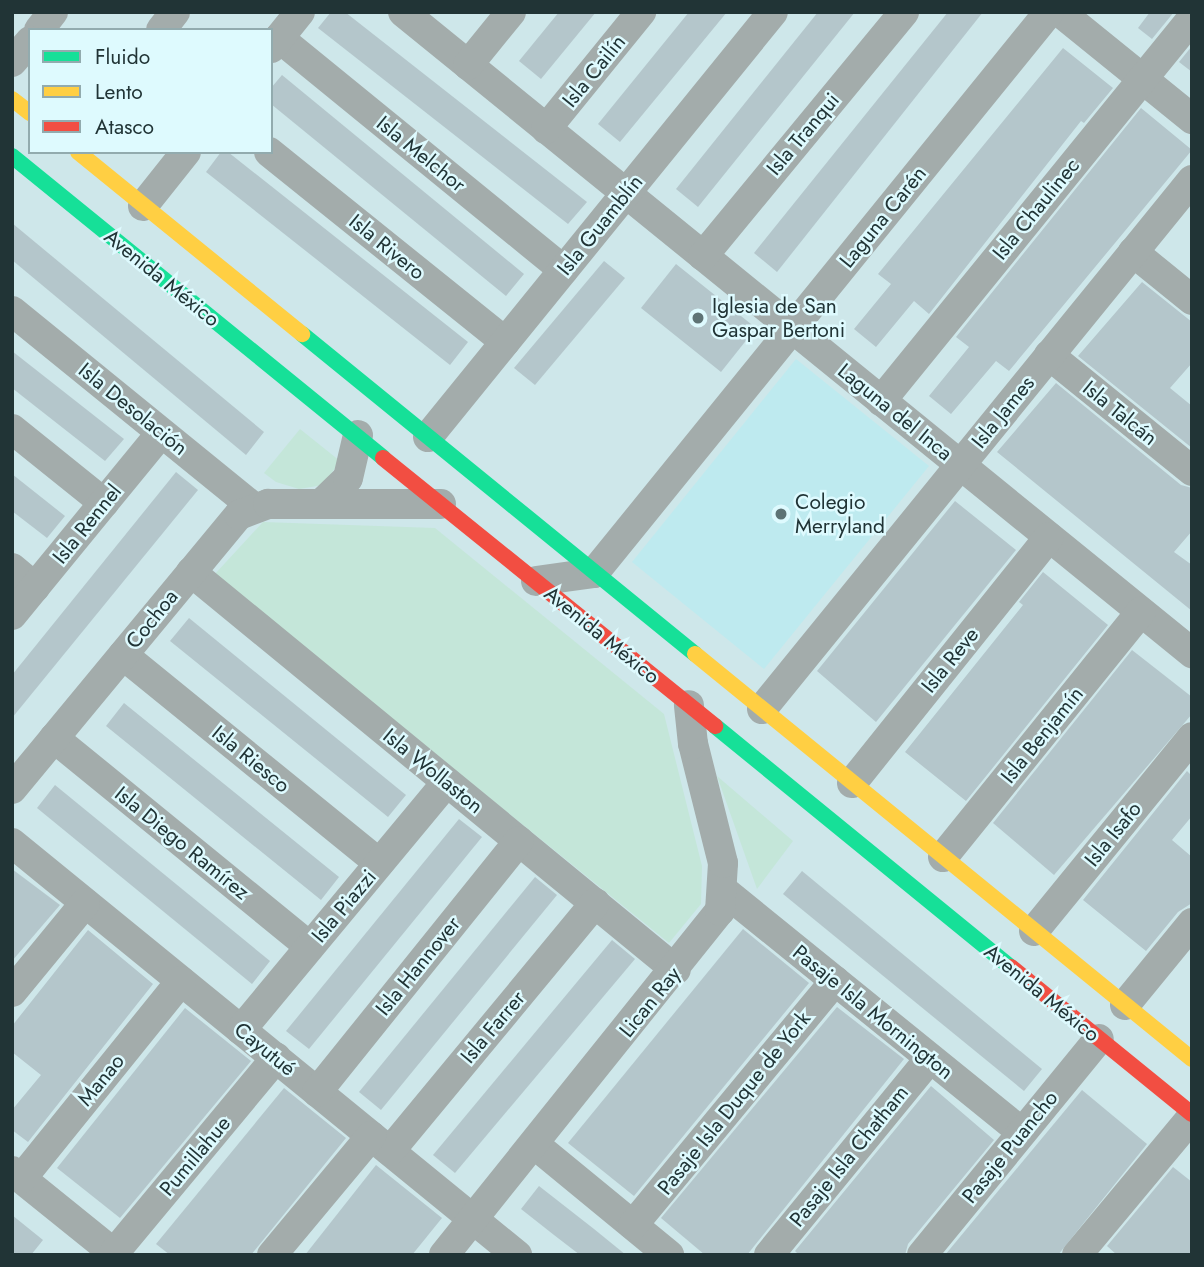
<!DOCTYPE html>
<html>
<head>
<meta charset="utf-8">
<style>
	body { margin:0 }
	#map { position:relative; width:1204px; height:1267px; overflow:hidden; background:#cee7ea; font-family:Jost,sans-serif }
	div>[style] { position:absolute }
	.built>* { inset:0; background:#beeaef }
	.green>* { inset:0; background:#c4e6d9 }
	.building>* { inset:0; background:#b4c6cb }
	.street>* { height:30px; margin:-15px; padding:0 15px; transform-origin:15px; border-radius:15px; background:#a3acab }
	.fast>* { height:16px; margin:-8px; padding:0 8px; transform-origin:8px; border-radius:8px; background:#16e098 }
	.slow>* { height:16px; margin:-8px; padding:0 8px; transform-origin:8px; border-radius:8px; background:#ffcf43 }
	.jam>* { height:16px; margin:-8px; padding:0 8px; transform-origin:8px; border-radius:8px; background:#f24e42 }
	.dots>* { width:19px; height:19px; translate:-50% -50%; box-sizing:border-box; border:4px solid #defafe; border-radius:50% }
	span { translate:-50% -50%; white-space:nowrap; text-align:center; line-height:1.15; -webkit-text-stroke:5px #defafe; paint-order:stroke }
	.street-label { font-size:21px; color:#213436 }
	.poi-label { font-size:21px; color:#213436 }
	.left { translate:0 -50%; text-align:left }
	.frame { position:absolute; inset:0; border:14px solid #213436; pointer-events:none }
	.legend { position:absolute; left:28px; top:28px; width:245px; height:126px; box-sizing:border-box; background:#defafe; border:2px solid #92abae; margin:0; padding:9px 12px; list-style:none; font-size:21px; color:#213436 }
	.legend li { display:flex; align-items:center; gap:14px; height:35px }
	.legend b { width:35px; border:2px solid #92abae }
</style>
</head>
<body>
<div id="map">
	<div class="built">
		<i style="clip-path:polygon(796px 359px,929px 466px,764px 669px,632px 562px)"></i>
	</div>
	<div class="green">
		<i style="clip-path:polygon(300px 429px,340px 461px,323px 485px,299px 489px,276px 482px,264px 473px)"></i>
		<i style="clip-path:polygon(263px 522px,435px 528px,664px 714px,702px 866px,701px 904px,669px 943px,214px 575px)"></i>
		<i style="clip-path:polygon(717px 776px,793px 841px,757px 889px)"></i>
	</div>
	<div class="building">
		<i style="clip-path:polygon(331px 12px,345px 12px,587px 202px,568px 224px,318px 28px)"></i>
		<i style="clip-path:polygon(559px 12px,596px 12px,541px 79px,519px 61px)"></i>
		<i style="clip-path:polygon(689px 12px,727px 12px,620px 142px,598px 124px)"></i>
		<i style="clip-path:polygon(818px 12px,855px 12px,698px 207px,676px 189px)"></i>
		<i style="clip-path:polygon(948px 12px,983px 12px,777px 272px,754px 253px)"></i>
		<i style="clip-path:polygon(1150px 12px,1174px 12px,1152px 39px,1138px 28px)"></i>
		<i style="clip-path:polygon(1192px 46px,1192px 72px,1179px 62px)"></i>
		<i style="clip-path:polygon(1063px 48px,1113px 88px,1084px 123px,1081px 121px,929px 314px,914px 301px,876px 347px,854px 329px,891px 284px,878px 274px)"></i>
		<i style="clip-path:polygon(282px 75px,524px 274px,506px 296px,271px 104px,271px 88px)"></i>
		<i style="clip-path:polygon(1141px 108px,1192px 150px,1009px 371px,996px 361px,951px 414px,929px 396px,969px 347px,956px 337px)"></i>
		<i style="clip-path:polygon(221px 152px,228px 152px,468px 342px,450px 365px,206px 172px)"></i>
		<i style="clip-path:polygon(12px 223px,264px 432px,246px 455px,12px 260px)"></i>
		<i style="clip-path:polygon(604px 261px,625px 278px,535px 385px,514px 368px)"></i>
		<i style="clip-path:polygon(676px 264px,756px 328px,721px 372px,641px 308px)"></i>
		<i style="clip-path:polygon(1142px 282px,1192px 322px,1192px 363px,1170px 388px,1192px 406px,1192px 448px,1078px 356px)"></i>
		<i style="clip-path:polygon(12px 351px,124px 439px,105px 461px,12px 388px)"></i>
		<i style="clip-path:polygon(1056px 383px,1181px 485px,1192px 488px,1192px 531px,1174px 552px,1192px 565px,1192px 611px,997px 452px)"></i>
		<i style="clip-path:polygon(176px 472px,198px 490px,12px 718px,12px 675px)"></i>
		<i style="clip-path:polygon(12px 474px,65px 516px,47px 538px,12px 511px)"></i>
		<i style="clip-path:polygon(955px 501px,1016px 550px,876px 722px,817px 671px)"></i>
		<i style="clip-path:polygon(1043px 572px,1108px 625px,966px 801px,905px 752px,1023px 605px,1019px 602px)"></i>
		<i style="clip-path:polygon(189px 618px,406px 795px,388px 817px,170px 641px)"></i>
		<i style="clip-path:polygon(1132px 650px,1192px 697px,1192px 714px,1054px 875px,993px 823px)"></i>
		<i style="clip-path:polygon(124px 703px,339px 877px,321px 900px,106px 726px)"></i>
		<i style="clip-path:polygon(1187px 771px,1192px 776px,1192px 816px,1172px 840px,1192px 857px,1192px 903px,1178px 912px,1146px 951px,1083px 900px)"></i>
		<i style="clip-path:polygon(55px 785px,270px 961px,252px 984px,37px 808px)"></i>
		<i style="clip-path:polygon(459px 819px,482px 837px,309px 1049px,286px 1031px)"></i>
		<i style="clip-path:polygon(12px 869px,60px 905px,12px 961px)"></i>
		<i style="clip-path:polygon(802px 871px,1042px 1069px,1024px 1091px,783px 894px)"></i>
		<i style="clip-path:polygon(535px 877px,557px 895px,381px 1110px,359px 1092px)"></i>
		<i style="clip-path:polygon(743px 929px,809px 983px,634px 1196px,568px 1143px)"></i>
		<i style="clip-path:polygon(88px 930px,153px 984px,28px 1142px,12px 1130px,12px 1110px,41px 1075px,12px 1052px,12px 1026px)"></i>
		<i style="clip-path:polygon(612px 940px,635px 959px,455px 1173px,433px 1155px)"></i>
		<i style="clip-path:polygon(837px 1007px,904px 1059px,747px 1255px,705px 1255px,661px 1218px)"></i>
		<i style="clip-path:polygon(185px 1008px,251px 1061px,120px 1218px,57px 1168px)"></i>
		<i style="clip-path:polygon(931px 1086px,994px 1140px,908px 1244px,905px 1255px,799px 1255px,795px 1251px)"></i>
		<i style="clip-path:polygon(284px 1088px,346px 1138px,251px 1255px,170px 1255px,156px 1244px)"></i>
		<i style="clip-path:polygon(1082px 1090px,1147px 1144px,1058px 1255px,945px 1255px)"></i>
		<i style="clip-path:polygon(376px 1165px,442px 1218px,412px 1255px,305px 1255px)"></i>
		<i style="clip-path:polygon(1173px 1167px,1192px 1182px,1192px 1255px,1117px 1255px,1107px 1246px)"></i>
		<i style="clip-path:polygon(539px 1186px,594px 1229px,626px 1255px,580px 1255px,554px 1235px,521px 1209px)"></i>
		<i style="clip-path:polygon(12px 1215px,43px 1240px,31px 1255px,12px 1255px)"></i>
	</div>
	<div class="street">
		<i style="left:403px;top:12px;width:1017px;rotate:39.09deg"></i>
		<i style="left:1060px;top:12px;width:170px;rotate:39deg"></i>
		<i style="left:39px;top:30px;width:23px;rotate:-52deg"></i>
		<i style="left:161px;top:30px;width:23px;rotate:-52deg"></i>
		<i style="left:279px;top:38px;width:367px;rotate:39.2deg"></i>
		<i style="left:271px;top:48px;width:46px;rotate:-51.1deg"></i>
		<i style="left:12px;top:62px;width:28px;rotate:-49deg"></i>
		<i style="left:468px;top:65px;width:68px;rotate:-50.9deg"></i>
		<i style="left:546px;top:129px;width:151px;rotate:-50.9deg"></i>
		<i style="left:269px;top:152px;width:303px;rotate:38.8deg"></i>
		<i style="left:143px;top:206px;width:69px;rotate:-51.5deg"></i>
		<i style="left:1133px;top:252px;width:76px;rotate:39.1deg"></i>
		<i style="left:703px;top:256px;width:316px;rotate:-50.5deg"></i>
		<i style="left:12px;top:311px;width:311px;rotate:39.1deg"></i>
		<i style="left:1049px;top:355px;width:184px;rotate:39deg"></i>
		<i style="left:881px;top:401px;width:493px;rotate:-50.9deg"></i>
		<i style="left:12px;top:429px;width:118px;rotate:38.8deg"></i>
		<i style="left:428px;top:437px;width:547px;rotate:-50.93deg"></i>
		<i style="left:321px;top:504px;width:37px;rotate:-44deg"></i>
		<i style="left:348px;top:478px;width:44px;rotate:-76.9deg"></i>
		<i style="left:12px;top:568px;width:30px;rotate:40deg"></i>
		<i style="left:191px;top:572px;width:627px;rotate:39.37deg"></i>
		<i style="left:536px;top:581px;width:59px;rotate:-7.9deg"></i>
		<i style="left:594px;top:573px;width:722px;rotate:-50.96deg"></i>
		<i style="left:12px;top:615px;width:235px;rotate:-50.7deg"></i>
		<i style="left:123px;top:655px;width:330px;rotate:39.1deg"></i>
		<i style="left:762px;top:709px;width:682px;rotate:-50.89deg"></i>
		<i style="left:54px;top:738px;width:330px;rotate:39.2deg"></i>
		<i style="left:852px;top:783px;width:315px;rotate:-51.3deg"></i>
		<i style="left:12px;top:789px;width:356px;rotate:-50.4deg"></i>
		<i style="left:239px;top:515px;width:31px;rotate:-21deg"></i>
		<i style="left:268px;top:504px;width:173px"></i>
		<i style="left:12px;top:843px;width:652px;rotate:39.21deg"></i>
		<i style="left:943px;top:857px;width:315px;rotate:-51.1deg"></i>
		<i style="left:724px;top:891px;width:383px;rotate:39deg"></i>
		<i style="left:1034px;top:931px;width:250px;rotate:-50.8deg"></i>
		<i style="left:12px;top:992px;width:115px;rotate:-50.6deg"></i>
		<i style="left:1125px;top:1005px;width:106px;rotate:-50.7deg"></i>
		<i style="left:241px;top:1030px;width:322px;rotate:-50.3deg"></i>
		<i style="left:317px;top:1092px;width:322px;rotate:-51.2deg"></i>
		<i style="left:534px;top:1144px;width:175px;rotate:39.4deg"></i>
		<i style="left:390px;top:1151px;width:322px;rotate:-50.4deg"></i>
		<i style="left:12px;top:1171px;width:134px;rotate:38.9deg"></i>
		<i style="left:22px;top:1178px;width:253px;rotate:-51.1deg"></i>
		<i style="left:633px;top:1225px;width:317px;rotate:-50.4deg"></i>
		<i style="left:114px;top:1253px;width:254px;rotate:-50.3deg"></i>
		<i style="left:272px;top:1255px;width:155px;rotate:-50.2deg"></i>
		<i style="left:444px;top:1255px;width:441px;rotate:-51.3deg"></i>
		<i style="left:720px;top:911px;width:48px;rotate:-86.4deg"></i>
		<i style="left:723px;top:863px;width:123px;rotate:-104.1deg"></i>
		<i style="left:693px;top:744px;width:39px;rotate:-96deg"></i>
		<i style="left:769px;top:1255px;width:254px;rotate:-50.7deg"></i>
		<i style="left:922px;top:1255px;width:279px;rotate:-50.7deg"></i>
		<i style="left:1077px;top:1255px;width:180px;rotate:-50.2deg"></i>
	</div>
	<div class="fast">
		<i style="left:12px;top:156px;width:478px;rotate:39.1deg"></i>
		<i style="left:302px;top:334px;width:507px;rotate:39.15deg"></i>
		<i style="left:715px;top:726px;width:382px;rotate:39.2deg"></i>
	</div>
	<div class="slow">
		<i style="left:12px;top:99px;width:23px;rotate:38deg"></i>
		<i style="left:78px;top:152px;width:289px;rotate:39.1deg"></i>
		<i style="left:695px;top:654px;width:641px;rotate:39.18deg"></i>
	</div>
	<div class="jam">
		<i style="left:383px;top:458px;width:427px;rotate:38.9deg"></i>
		<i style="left:1011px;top:967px;width:233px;rotate:39.1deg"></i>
	</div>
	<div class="dots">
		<i style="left:698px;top:318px;background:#5e7375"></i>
		<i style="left:781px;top:514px;background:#5e7375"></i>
	</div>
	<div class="street-label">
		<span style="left:594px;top:71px;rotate:-51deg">Isla Cailín</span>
		<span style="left:803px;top:134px;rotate:-50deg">Isla Tranqui</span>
		<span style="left:421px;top:154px;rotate:39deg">Isla Melchor</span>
		<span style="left:1036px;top:209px;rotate:-51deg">Isla Chaulinec</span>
		<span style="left:883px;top:217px;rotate:-51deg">Laguna Carén</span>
		<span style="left:600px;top:225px;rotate:-51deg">Isla Guamblín</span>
		<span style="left:387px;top:247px;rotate:39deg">Isla Rivero</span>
		<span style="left:162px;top:278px;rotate:39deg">Avenida México</span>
		<span style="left:133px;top:409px;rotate:39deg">Isla Desolación</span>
		<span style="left:895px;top:412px;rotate:39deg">Laguna del Inca</span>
		<span style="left:1003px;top:412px;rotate:-51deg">Isla James</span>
		<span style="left:1120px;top:413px;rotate:39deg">Isla Talcán</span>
		<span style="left:87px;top:524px;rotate:-51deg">Isla Rennel</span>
		<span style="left:152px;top:619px;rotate:-51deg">Cochoa</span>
		<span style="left:602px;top:635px;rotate:39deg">Avenida México</span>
		<span style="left:950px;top:660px;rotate:-51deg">Isla Reve</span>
		<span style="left:1042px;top:735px;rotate:-51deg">Isla Benjamín</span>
		<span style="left:251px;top:759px;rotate:39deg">Isla Riesco</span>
		<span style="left:433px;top:771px;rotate:39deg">Isla Wollaston</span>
		<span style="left:1113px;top:834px;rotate:-51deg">Isla Isafo</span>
		<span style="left:182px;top:843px;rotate:39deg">Isla Diego Ramírez</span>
		<span style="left:344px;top:906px;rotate:-50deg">Isla Piazzi</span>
		<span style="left:418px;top:966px;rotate:-51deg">Isla Hannover</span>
		<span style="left:1042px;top:993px;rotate:39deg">Avenida México</span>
		<span style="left:650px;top:1002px;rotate:-51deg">Lican Ray</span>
		<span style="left:873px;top:1012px;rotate:39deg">Pasaje Isla Mornington</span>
		<span style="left:493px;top:1027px;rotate:-50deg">Isla Farrer</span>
		<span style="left:265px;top:1049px;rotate:39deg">Cayutué</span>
		<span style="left:101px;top:1080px;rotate:-51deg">Manao</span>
		<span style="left:734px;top:1103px;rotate:-51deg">Pasaje Isla Duque de York</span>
		<span style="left:1010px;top:1147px;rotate:-51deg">Pasaje Puancho</span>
		<span style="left:195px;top:1156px;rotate:-50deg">Pumillahue</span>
		<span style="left:849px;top:1156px;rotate:-51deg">Pasaje Isla Chatham</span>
	</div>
	<div class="poi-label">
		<span class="left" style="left:712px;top:318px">Iglesia de San<br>Gaspar Bertoni</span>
		<span class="left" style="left:795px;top:514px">Colegio<br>Merryland</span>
	</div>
	<div class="frame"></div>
	<ul class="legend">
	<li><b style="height:9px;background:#16e098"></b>Fluido</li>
	<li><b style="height:9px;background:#ffcf43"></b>Lento</li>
	<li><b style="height:9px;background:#f24e42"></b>Atasco</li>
	</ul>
</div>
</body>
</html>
